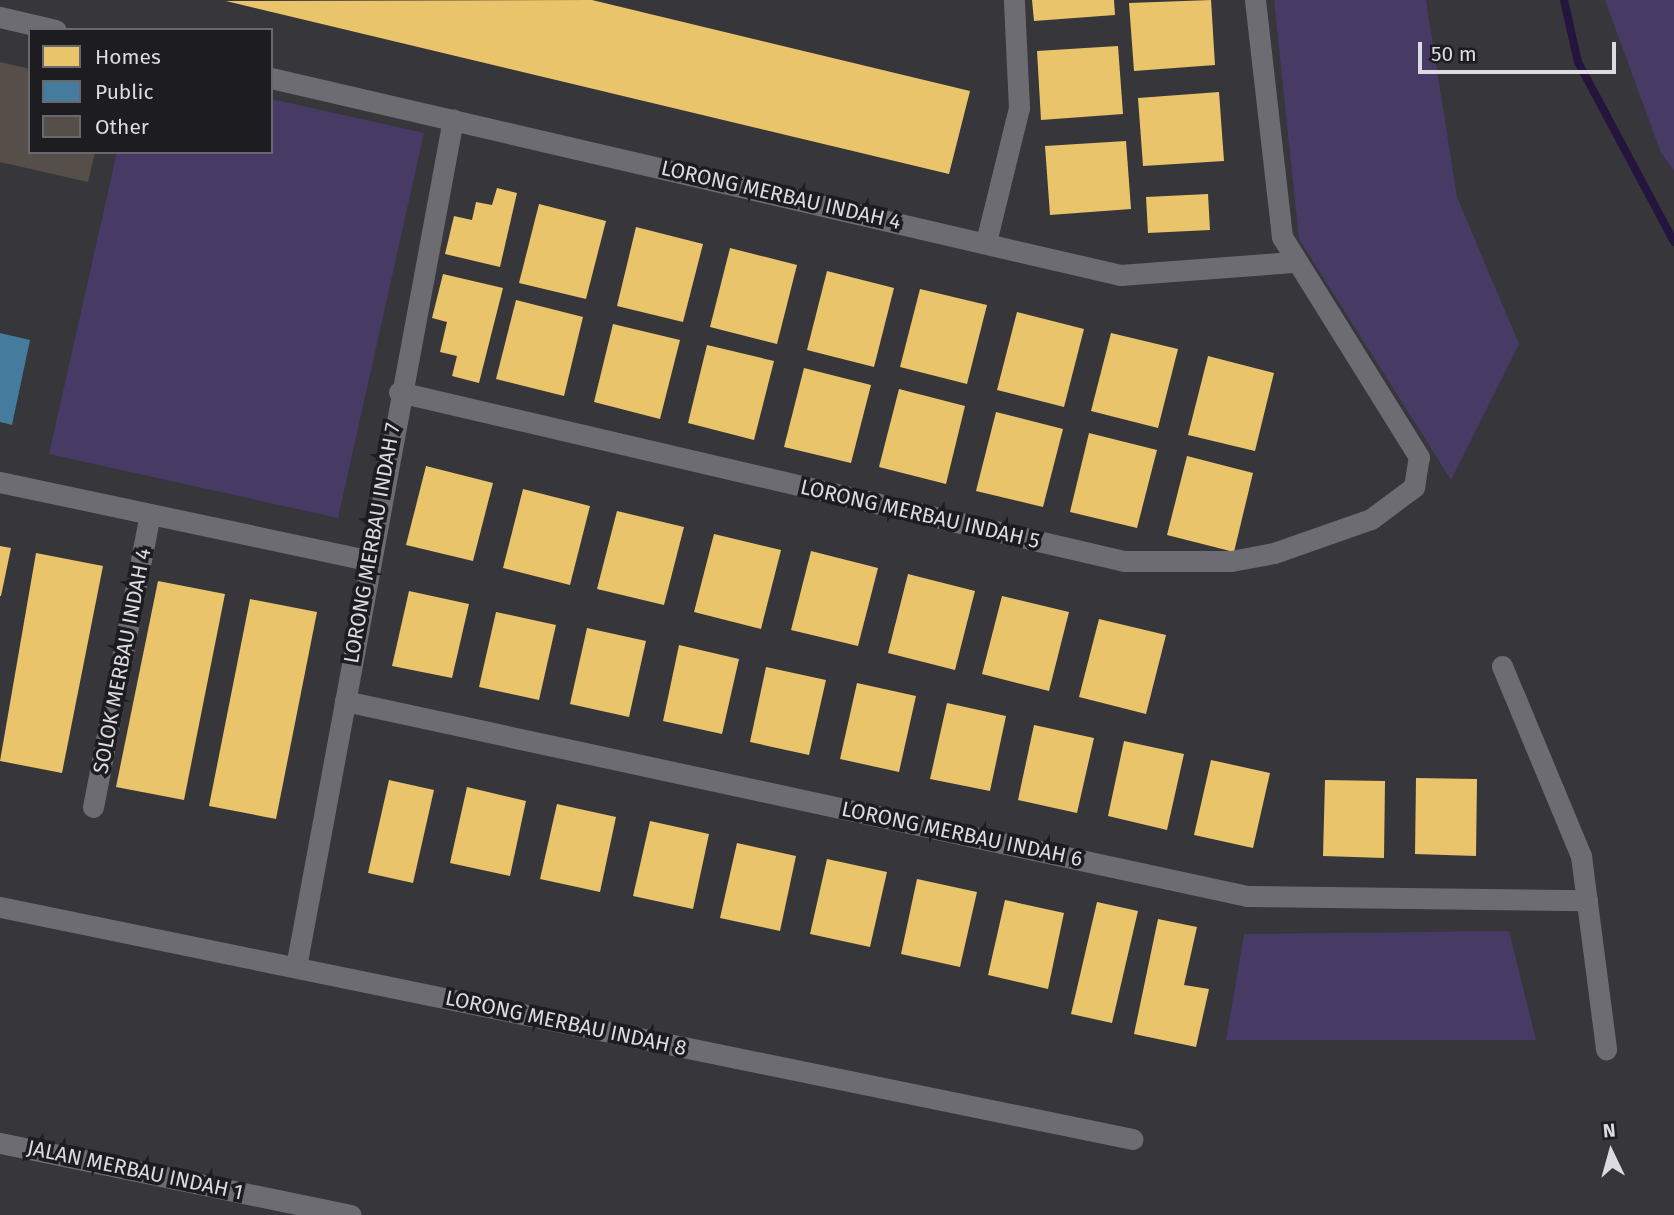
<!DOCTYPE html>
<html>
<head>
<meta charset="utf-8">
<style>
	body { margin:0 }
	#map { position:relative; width:1674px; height:1215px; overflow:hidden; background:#37363b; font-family:"Fira Sans",sans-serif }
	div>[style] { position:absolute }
	.green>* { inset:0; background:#473a65 }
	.homes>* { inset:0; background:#e9c46a }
	.public>* { inset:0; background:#457b9d }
	.stream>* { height:8px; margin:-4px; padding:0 4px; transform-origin:4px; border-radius:4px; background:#24143e }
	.building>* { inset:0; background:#564f49 }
	.street>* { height:21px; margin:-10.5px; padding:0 10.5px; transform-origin:10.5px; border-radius:10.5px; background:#6d6c72 }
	span { translate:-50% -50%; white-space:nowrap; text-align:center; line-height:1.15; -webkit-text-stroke:7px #1d1c21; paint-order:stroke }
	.street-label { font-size:21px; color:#dcdbe1 }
	.legend { position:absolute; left:28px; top:28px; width:245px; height:126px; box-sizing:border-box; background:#1d1c21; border:2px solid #69686e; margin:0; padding:9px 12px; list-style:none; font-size:21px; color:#dcdbe1 }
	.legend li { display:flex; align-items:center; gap:14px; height:35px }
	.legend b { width:35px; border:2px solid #69686e }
	.north { position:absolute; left:1576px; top:1117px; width:70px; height:70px; -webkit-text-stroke:5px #1d1c21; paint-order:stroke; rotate:355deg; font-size:19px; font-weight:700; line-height:28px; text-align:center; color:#dcdbe1 }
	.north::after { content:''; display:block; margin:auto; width:24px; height:32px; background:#dcdbe1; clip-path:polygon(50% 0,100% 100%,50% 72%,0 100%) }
	.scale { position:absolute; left:1418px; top:42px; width:198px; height:32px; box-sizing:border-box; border:4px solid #dcdbe1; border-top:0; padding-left:9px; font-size:21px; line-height:24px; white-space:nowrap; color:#dcdbe1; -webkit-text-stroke:5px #1d1c21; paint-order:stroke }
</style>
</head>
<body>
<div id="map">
	<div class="green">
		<i style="clip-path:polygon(1274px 0,1426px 0,1457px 197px,1519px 344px,1451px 480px,1299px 239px)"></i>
		<i style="clip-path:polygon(1605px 0,1674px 0,1674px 171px,1661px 153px)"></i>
		<i style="clip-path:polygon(271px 99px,424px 133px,338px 518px,49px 454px,117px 152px,271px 152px)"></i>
		<i style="clip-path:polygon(1509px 931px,1536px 1040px,1226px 1040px,1244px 934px)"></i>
	</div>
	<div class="homes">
		<i style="clip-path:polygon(592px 0,970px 91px,949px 174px,226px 1px)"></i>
		<i style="clip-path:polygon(1032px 0,1114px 0,1115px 15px,1034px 21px)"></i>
		<i style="clip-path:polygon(1211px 0,1215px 65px,1134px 71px,1129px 3px)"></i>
		<i style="clip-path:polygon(1118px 46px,1123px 114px,1041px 120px,1037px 51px)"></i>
		<i style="clip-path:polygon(1219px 92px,1224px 161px,1143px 166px,1138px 98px)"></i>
		<i style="clip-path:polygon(1126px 141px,1131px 209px,1050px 215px,1045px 146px)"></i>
		<i style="clip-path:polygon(497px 188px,517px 193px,500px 267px,445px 254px,454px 216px,472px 220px,476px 202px,492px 205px)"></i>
		<i style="clip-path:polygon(1208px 194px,1210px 230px,1148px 233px,1146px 197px)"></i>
		<i style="clip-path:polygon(539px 204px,606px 221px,586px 299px,519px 283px)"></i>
		<i style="clip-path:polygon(636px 227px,703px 244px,683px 322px,617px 306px)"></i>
		<i style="clip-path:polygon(730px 248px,797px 265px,777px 344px,710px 327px)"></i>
		<i style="clip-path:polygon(827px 271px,894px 288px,874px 367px,807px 350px)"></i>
		<i style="clip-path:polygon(443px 274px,503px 288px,479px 383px,452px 376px,457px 356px,440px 352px,447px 322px,432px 318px)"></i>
		<i style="clip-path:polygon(920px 289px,987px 305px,967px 384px,900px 367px)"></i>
		<i style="clip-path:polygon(516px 300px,583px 317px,564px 396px,496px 379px)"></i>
		<i style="clip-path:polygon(1017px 312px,1084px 329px,1064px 407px,997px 390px)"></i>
		<i style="clip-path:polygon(613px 324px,680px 340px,660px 419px,594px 402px)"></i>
		<i style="clip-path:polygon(1111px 333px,1178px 349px,1158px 428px,1091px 411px)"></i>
		<i style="clip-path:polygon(707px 345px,774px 361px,754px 440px,688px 423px)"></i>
		<i style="clip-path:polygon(1208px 356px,1274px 373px,1255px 451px,1188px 435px)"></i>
		<i style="clip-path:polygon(804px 368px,871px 385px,851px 463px,784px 447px)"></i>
		<i style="clip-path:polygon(899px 389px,965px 406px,946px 484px,879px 467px)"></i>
		<i style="clip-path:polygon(996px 412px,1063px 429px,1043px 507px,976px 491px)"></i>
		<i style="clip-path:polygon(1089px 433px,1157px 450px,1137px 528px,1070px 512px)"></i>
		<i style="clip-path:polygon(1187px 456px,1253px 473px,1234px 552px,1167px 535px)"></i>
		<i style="clip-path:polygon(426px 466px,493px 483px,473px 561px,406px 545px)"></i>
		<i style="clip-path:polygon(523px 489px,590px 506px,570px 585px,503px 568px)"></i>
		<i style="clip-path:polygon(617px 511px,684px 527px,664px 605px,597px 589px)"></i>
		<i style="clip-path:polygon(714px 534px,781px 550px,761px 629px,694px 612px)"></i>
		<i style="clip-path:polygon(0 546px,11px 548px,1px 596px,0 596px)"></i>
		<i style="clip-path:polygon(811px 551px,878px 568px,858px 646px,791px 630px)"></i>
		<i style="clip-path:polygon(36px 553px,103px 566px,62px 773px,0 761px)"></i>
		<i style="clip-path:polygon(908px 574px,975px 591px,955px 670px,888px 653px)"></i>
		<i style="clip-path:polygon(158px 581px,225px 594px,184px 800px,116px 787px)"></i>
		<i style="clip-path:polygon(409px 591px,469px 604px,452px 678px,392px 666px)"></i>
		<i style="clip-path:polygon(1002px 596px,1069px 612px,1049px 691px,982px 674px)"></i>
		<i style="clip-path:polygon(250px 599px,317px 612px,276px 819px,209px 806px)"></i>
		<i style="clip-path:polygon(496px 612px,556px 625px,539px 700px,479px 687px)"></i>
		<i style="clip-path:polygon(1099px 619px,1166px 635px,1146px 714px,1079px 697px)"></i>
		<i style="clip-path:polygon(587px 628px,646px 641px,629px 717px,570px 704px)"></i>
		<i style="clip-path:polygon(679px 645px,739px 659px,722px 734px,663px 721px)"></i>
		<i style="clip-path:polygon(766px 667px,826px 680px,809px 755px,750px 742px)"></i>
		<i style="clip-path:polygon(857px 683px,916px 696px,899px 772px,840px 759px)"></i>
		<i style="clip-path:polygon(947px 703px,1006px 716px,990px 791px,930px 779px)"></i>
		<i style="clip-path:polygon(1034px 725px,1094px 738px,1077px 813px,1018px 800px)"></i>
		<i style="clip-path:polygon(1124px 741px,1184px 754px,1167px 830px,1108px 816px)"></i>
		<i style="clip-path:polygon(1211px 760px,1270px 773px,1253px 848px,1194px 835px)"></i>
		<i style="clip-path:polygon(1416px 778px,1477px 779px,1476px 856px,1415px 854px)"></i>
		<i style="clip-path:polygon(389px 780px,434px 790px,413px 883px,368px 873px)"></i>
		<i style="clip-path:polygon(1325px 780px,1385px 781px,1384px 858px,1323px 856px)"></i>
		<i style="clip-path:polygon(467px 787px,526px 801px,510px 876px,450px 863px)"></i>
		<i style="clip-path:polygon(557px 804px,616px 817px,600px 892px,540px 879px)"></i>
		<i style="clip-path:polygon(650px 821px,709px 834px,693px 909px,633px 896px)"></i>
		<i style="clip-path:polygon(737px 843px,796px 856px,780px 931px,720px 918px)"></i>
		<i style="clip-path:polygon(827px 859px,887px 872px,870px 947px,810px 934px)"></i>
		<i style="clip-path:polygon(917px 879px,977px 892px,960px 967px,901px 954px)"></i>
		<i style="clip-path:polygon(1005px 900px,1064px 913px,1048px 989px,988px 975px)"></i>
		<i style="clip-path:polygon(1097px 902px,1138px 911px,1112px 1023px,1071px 1014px)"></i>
		<i style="clip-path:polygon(1158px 919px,1197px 927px,1184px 985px,1209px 989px,1196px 1047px,1134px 1034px)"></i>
	</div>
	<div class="public">
		<i style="clip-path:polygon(0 333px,30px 340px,12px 425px,0 422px)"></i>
	</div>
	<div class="stream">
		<i style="left:1564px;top:0;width:64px;rotate:77.3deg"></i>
		<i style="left:1578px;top:62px;width:204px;rotate:61.9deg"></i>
	</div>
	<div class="building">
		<i style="clip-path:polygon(0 62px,30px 69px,30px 152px,95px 152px,88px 182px,0 162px)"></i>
	</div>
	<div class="street">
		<i style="left:0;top:17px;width:57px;rotate:13.1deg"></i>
		<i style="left:271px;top:78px;width:872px;rotate:13.06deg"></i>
		<i style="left:1120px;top:275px;width:173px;rotate:-4.3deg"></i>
		<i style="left:986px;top:242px;width:138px;rotate:-76.2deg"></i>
		<i style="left:1019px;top:108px;width:108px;rotate:-92.7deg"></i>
		<i style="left:399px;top:392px;width:744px;rotate:13.12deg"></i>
		<i style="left:1124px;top:561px;width:107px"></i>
		<i style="left:1231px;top:561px;width:44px;rotate:-10.5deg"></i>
		<i style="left:1274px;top:553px;width:103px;rotate:-19.3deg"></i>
		<i style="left:1371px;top:519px;width:54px;rotate:-36.7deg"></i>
		<i style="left:1414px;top:487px;width:30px;rotate:-81deg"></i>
		<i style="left:1419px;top:457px;width:259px;rotate:-121.9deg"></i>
		<i style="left:1282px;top:237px;width:239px;rotate:-96.5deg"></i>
		<i style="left:0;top:482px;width:375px;rotate:12deg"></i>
		<i style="left:1502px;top:666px;width:206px;rotate:67.4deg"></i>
		<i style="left:1581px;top:856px;width:195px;rotate:82.6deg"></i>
		<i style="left:345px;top:701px;width:923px;rotate:12.2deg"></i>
		<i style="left:1247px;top:896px;width:340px;rotate:0.7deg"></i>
		<i style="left:93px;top:807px;width:298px;rotate:-79deg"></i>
		<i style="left:0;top:907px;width:1156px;rotate:11.58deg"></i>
		<i style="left:296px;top:967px;width:862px;rotate:-79.51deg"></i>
		<i style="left:0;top:1143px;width:358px;rotate:11.6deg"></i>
	</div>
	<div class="street-label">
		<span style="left:781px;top:195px;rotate:13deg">LORONG MERBAU INDAH 4</span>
		<span style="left:920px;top:514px;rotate:13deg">LORONG MERBAU INDAH 5</span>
		<span style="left:372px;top:543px;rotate:-80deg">LORONG MERBAU INDAH 7</span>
		<span style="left:122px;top:661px;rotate:-79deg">SOLOK MERBAU INDAH 4</span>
		<span style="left:962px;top:834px;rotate:12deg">LORONG MERBAU INDAH 6</span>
		<span style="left:566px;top:1023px;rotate:12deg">LORONG MERBAU INDAH 8</span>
		<span style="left:135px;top:1170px;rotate:12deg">JALAN MERBAU INDAH 1</span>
	</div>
	<ul class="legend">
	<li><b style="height:19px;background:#e9c46a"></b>Homes</li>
	<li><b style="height:19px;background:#457b9d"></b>Public</li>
	<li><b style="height:19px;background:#564f49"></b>Other</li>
	</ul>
	<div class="north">N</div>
	<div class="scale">50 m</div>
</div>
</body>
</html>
